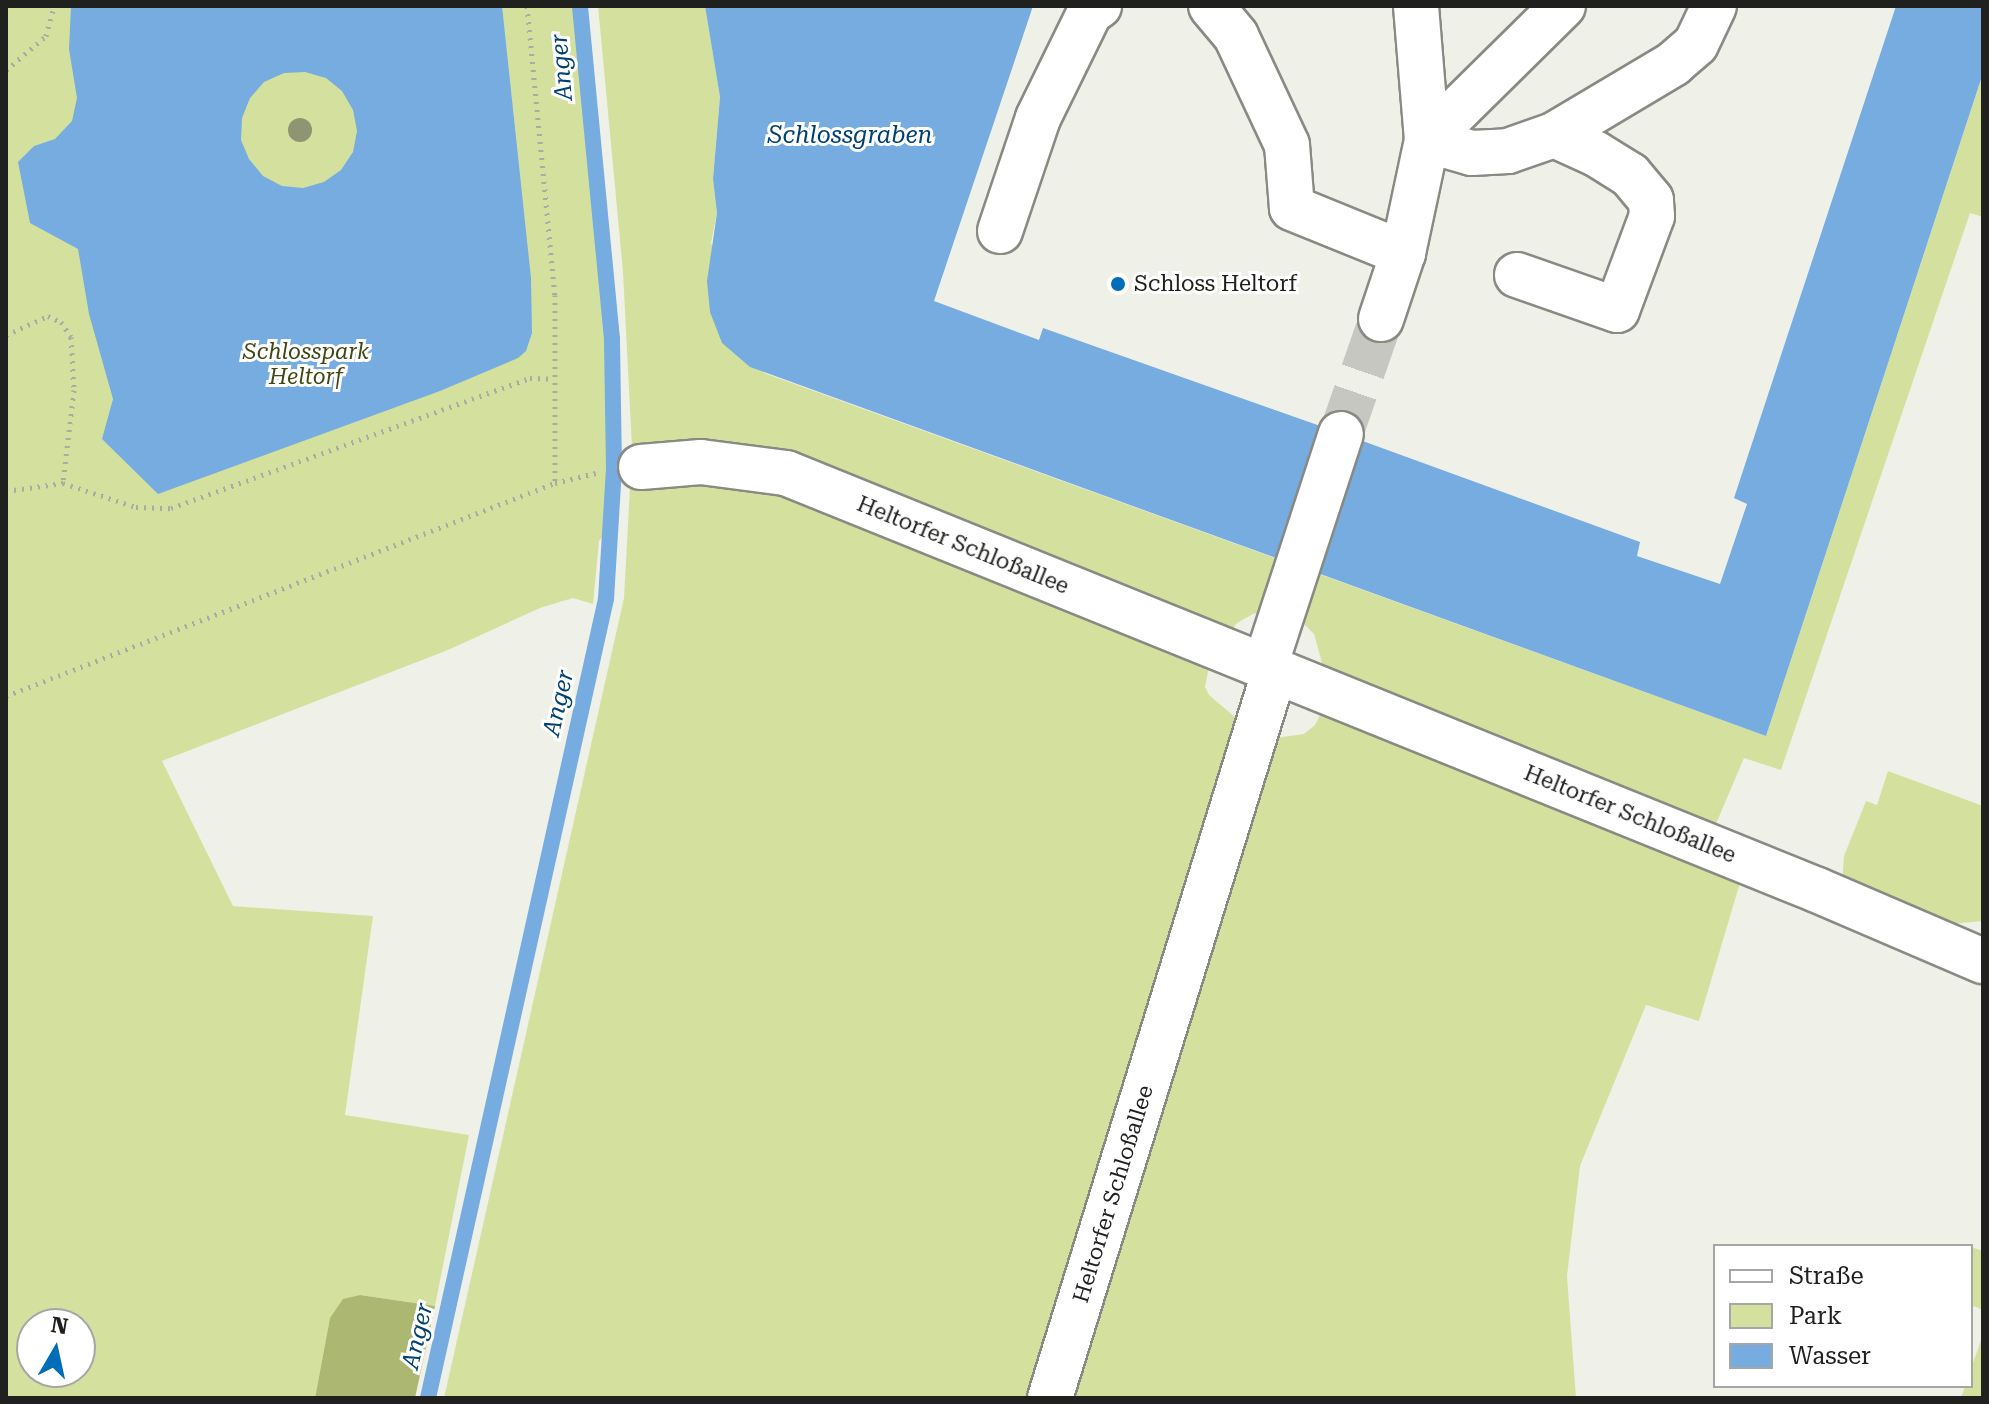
<!DOCTYPE html>
<html>
<head>
<meta charset="utf-8">
<style>
	body { margin:0 }
	#map { position:relative; width:1989px; height:1404px; overflow:hidden; background:#eff1e9; font-family:"Roboto Serif",serif }
	div>[style] { position:absolute }
	.green>* { inset:0; background:#d4e19e }
	.forest>* { inset:0; background:#acb871 }
	.water>* { inset:0; background:#76ace0 }
	.stream>* { height:16px; margin:-8px; padding:0 8px; transform-origin:8px; border-radius:8px; background:#76ace0 }
	.minor-tunnel>* { height:44px; margin-top:-22px; transform-origin:0; background:repeating-linear-gradient(90deg,#c6c7c0 0 44px,transparent 0 66px) }
	.path>* { height:5px; margin-top:-2.5px; transform-origin:0; background:repeating-linear-gradient(90deg,#a9aba4 0 2px,transparent 0 8px) }
	.roads { filter:drop-shadow(2px 0 #898a83) drop-shadow(-2px 0 #898a83) drop-shadow(0 2px #898a83) drop-shadow(0 -2px #898a83) }
	.minor>* { height:44px; margin:-22px; padding:0 22px; transform-origin:22px; border-radius:22px; background:#fff }
	.trees>* { width:24px; height:24px; margin:-12px; border-radius:50%; background:#8f9473 }
	.dots>* { width:22px; height:22px; translate:-50% -50%; box-sizing:border-box; border:4px solid #fff; border-radius:50% }
	span { translate:-50% -50%; white-space:nowrap; text-align:center; line-height:1.15; -webkit-text-stroke:6px #fff; paint-order:stroke }
	.poi-label { font-size:22px; color:#20211e }
	.left { translate:0 -50%; text-align:left }
	.park-label { font-size:22px; color:#404812; font-style:italic }
	.street-label { font-size:22px; color:#20211e }
	.water-label { font-size:24px; color:#014171; font-style:italic }
	.frame { position:absolute; inset:0; border:8px solid #20211e; pointer-events:none }
	.legend { position:absolute; left:1713px; top:1244px; width:260px; height:144px; box-sizing:border-box; background:#fff; border:2px solid #a6a6a5; margin:0; padding:10px 14px; list-style:none; font-size:24px; color:#20211e }
	.legend li { display:flex; align-items:center; gap:16px; height:40px }
	.legend b { width:40px; border:2px solid #a6a6a5 }
	.north { position:absolute; left:16px; top:1308px; width:80px; height:80px; box-sizing:border-box; background:#fff; border:2px solid #a6a6a5; border-radius:50%; rotate:9deg; font-size:22px; font-weight:700; line-height:32px; text-align:center; color:#20211e }
	.north::after { content:''; display:block; margin:auto; width:28px; height:36px; background:#016db9; clip-path:polygon(50% 0,100% 100%,50% 72%,0 100%) }
</style>
</head>
<body>
<div id="map">
	<div class="green">
		<i style="clip-path:polygon(evenodd,6px 6px,573px 6px,606px 344px,607px 530px,599px 541px,593px 604px,573px 598px,540px 608px,448px 650px,162px 761px,233px 906px,373px 916px,345px 1115px,469px 1135px,435px 1306px,360px 1295px,330px 1318px,315px 1398px,6px 1398px,6px 6px,32px 1324px,80px 1324px,80px 1372px,32px 1372px,32px 1324px)"></i>
		<i style="clip-path:polygon(598px 6px,705px 6px,720px 97px,713px 179px,717px 213px,711px 243px,764px 373px,1766px 736px,1983px 73px,1983px 217px,1970px 213px,1781px 770px,1744px 758px,1713px 831px,1346px 682px,1322px 663px,1314px 634px,1297px 617px,1268px 610px,1253px 614px,1237px 623px,1228px 635px,784px 464px,632px 448px,623px 272px)"></i>
		<i style="clip-path:polygon(748px 475px,1210px 662px,1205px 687px,1209px 695px,1242px 723px,1036px 1398px,444px 1398px,624px 598px,630px 487px)"></i>
		<i style="clip-path:polygon(1323px 709px,1742px 876px,1699px 1021px,1646px 1005px,1580px 1166px,1567px 1276px,1576px 1398px,1063px 1398px,1269px 739px,1304px 734px,1315px 725px)"></i>
		<i style="clip-path:polygon(1888px 771px,1983px 806px,1983px 921px,1951px 924px,1842px 883px,1844px 856px,1866px 801px,1877px 805px)"></i>
		<i style="clip-path:polygon(1971px 1247px,1983px 1251px,1983px 1310px,1971px 1305px)"></i>
		<i style="clip-path:polygon(1983px 1335px,1983px 1398px,1961px 1398px,1965px 1386px,1971px 1386px,1971px 1368px)"></i>
	</div>
	<div class="forest">
		<i style="clip-path:polygon(360px 1295px,435px 1306px,415px 1398px,315px 1398px,330px 1318px,343px 1299px)"></i>
	</div>
	<div class="water">
		<i style="clip-path:polygon(evenodd,71px 6px,502px 6px,531px 278px,532px 333px,526px 351px,518px 358px,440px 391px,158px 494px,102px 439px,113px 399px,89px 314px,78px 249px,30px 223px,18px 162px,34px 146px,55px 139px,72px 121px,77px 98px,69px 49px,71px 6px,305px 72px,326px 78px,342px 91px,353px 110px,357px 131px,353px 152px,341px 170px,324px 182px,303px 188px,282px 186px,263px 176px,249px 159px,241px 140px,242px 118px,250px 98px,264px 82px,284px 73px,305px 72px)"></i>
		<i style="clip-path:polygon(705px 6px,1033px 6px,934px 301px,1039px 340px,1043px 328px,1360px 440px,1640px 542px,1637px 556px,1720px 584px,1747px 504px,1734px 498px,1896px 6px,1983px 6px,1983px 73px,1766px 736px,750px 367px,722px 343px,710px 312px,707px 281px,717px 213px,713px 179px,720px 97px)"></i>
	</div>
	<div class="stream">
		<i style="left:428px;top:1398px;width:819px;rotate:-77.44deg"></i>
		<i style="left:606px;top:599px;width:130px;rotate:-86.5deg"></i>
		<i style="left:614px;top:469px;width:130px;rotate:-90.9deg"></i>
		<i style="left:612px;top:339px;width:335px;rotate:-95.5deg"></i>
	</div>
	<div class="minor-tunnel">
		<i style="left:1341px;top:434px;width:122px;rotate:-70.8deg"></i>
	</div>
	<div class="path">
		<i style="left:527px;top:6px;width:290px;rotate:84.5deg"></i>
		<i style="left:555px;top:295px;width:188px;rotate:90deg"></i>
		<i style="left:6px;top:70px;width:52px;rotate:-40.4deg"></i>
		<i style="left:46px;top:36px;width:31px;rotate:-75deg"></i>
		<i style="left:6px;top:335px;width:46px;rotate:-24.3deg"></i>
		<i style="left:48px;top:316px;width:14px;rotate:25deg"></i>
		<i style="left:61px;top:322px;width:18px;rotate:56deg"></i>
		<i style="left:71px;top:337px;width:53px;rotate:86.8deg"></i>
		<i style="left:74px;top:390px;width:93px;rotate:96.8deg"></i>
		<i style="left:6px;top:491px;width:58px;rotate:-8deg"></i>
		<i style="left:63px;top:483px;width:77px;rotate:18.2deg"></i>
		<i style="left:136px;top:507px;width:35px;rotate:2deg"></i>
		<i style="left:171px;top:508px;width:382px;rotate:-19.9deg"></i>
		<i style="left:530px;top:378px;width:24px;rotate:2deg"></i>
		<i style="left:6px;top:696px;width:589px;rotate:-21.21deg"></i>
		<i style="left:555px;top:483px;width:42px;rotate:-13.7deg"></i>
	</div>
	<div class="roads">
		<div class="minor">
			<i style="left:1211px;top:6px;width:39px;rotate:50deg"></i>
			<i style="left:1236px;top:36px;width:120px;rotate:64.9deg"></i>
			<i style="left:1287px;top:145px;width:63px;rotate:85.5deg"></i>
			<i style="left:1292px;top:208px;width:120px;rotate:22.1deg"></i>
			<i style="left:1427px;top:140px;width:47px;rotate:16.1deg"></i>
			<i style="left:1472px;top:153px;width:36px;rotate:-3deg"></i>
			<i style="left:1508px;top:151px;width:49px;rotate:-19.2deg"></i>
			<i style="left:1554px;top:135px;width:139px;rotate:-30.8deg"></i>
			<i style="left:1673px;top:64px;width:30px;rotate:-41deg"></i>
			<i style="left:1696px;top:44px;width:42px;rotate:-64.7deg"></i>
			<i style="left:1427px;top:140px;width:191px;rotate:-44.6deg"></i>
			<i style="left:1000px;top:231px;width:119px;rotate:-71.4deg"></i>
			<i style="left:1038px;top:118px;width:118px;rotate:-63.9deg"></i>
			<i style="left:1090px;top:12px;width:11px;rotate:-34deg"></i>
			<i style="left:1517px;top:275px;width:106px;rotate:19.3deg"></i>
			<i style="left:1617px;top:310px;width:100px;rotate:-69.6deg"></i>
			<i style="left:1652px;top:216px;width:16px;rotate:-94deg"></i>
			<i style="left:1651px;top:200px;width:33px;rotate:-130deg"></i>
			<i style="left:1630px;top:175px;width:40px;rotate:-148deg"></i>
			<i style="left:1596px;top:154px;width:46px;rotate:-155.7deg"></i>
			<i style="left:1381px;top:319px;width:70px;rotate:-71.6deg"></i>
			<i style="left:1403px;top:253px;width:116px;rotate:-78deg"></i>
			<i style="left:1427px;top:140px;width:134px;rotate:-94.7deg"></i>
			<i style="left:641px;top:467px;width:60px;rotate:-4.8deg"></i>
			<i style="left:701px;top:462px;width:86px;rotate:7.4deg"></i>
			<i style="left:786px;top:473px;width:1112px;rotate:22.02deg"></i>
			<i style="left:1817px;top:890px;width:181px;rotate:23.2deg"></i>
			<i style="left:1265px;top:666px;width:244px;rotate:-71.9deg"></i>
			<i style="left:1050px;top:1398px;width:762px;rotate:-72.83deg"></i>
		</div>
	</div>
	<div class="trees">
		<i style="left:300px;top:130px"></i>
	</div>
	<div class="dots">
		<i style="left:1118px;top:284px;background:#016db9"></i>
	</div>
	<div class="poi-label">
		<span class="left" style="left:1134px;top:284px">Schloss Heltorf</span>
	</div>
	<div class="park-label">
		<span style="left:306px;top:364px">Schlosspark<br>Heltorf</span>
	</div>
	<div class="street-label">
		<span style="left:963px;top:545px;rotate:22deg">Heltorfer Schloßallee</span>
		<span style="left:1630px;top:814px;rotate:22deg">Heltorfer Schloßallee</span>
		<span style="left:1113px;top:1194px;rotate:-73deg">Heltorfer Schloßallee</span>
	</div>
	<div class="water-label">
		<span style="left:562px;top:67px;rotate:-95deg">Anger</span>
		<span style="left:850px;top:136px">Schlossgraben</span>
		<span style="left:559px;top:703px;rotate:-77deg">Anger</span>
		<span style="left:418px;top:1336px;rotate:-77deg">Anger</span>
	</div>
	<div class="frame"></div>
	<ul class="legend">
	<li><b style="height:10px;background:#fff"></b>Straße</li>
	<li><b style="height:22px;background:#d4e19e"></b>Park</li>
	<li><b style="height:22px;background:#76ace0"></b>Wasser</li>
	</ul>
	<div class="north">N</div>
</div>
</body>
</html>
